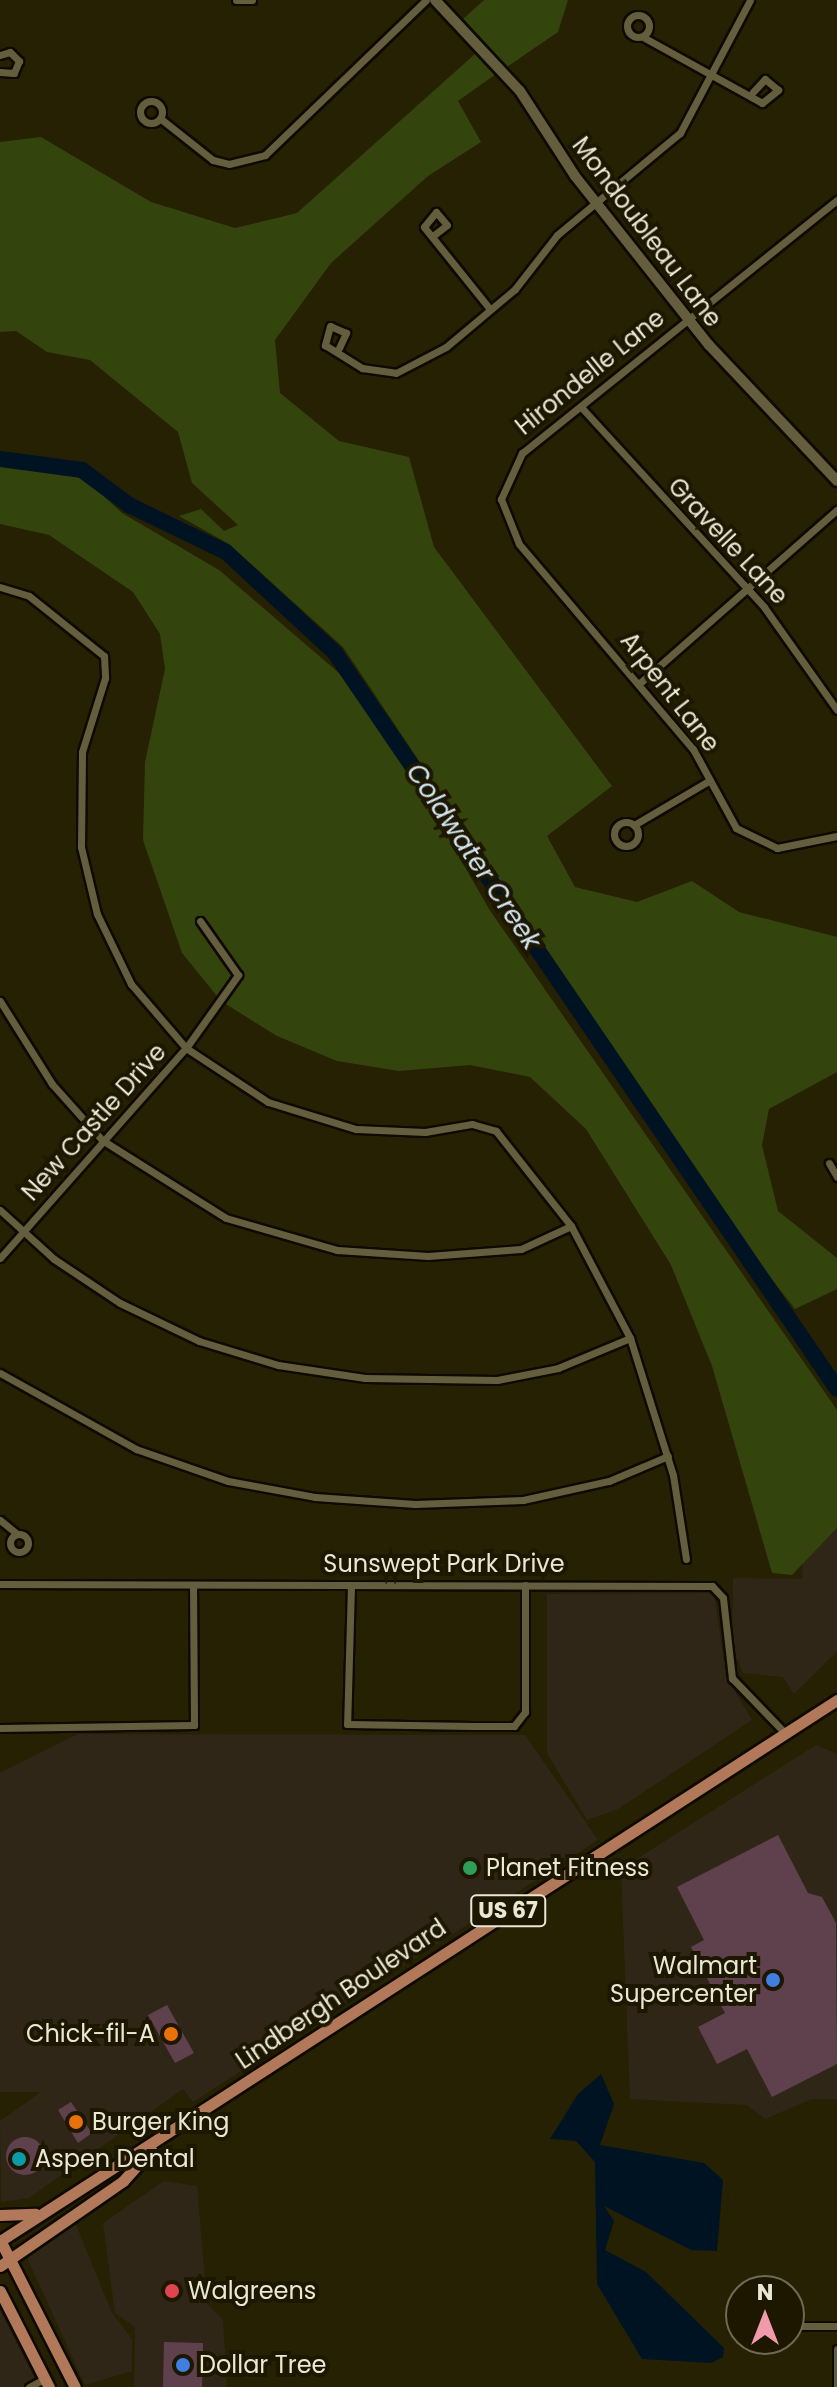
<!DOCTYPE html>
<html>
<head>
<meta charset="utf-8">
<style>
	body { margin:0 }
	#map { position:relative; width:837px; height:2387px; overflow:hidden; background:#262103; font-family:Poppins,sans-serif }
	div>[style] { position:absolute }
	.commercial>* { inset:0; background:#302617 }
	.green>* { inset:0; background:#34440d }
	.water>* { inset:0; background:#001322 }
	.river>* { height:16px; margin:-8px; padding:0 8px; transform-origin:8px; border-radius:8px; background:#001322 }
	.building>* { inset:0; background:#5f414e }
	.round { border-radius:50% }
	.roads { filter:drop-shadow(2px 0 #0f0a00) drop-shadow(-2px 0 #0f0a00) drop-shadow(0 2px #0f0a00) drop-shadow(0 -2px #0f0a00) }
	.street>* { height:7px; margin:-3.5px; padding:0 3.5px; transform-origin:3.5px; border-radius:3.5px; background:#645e3f }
	.street>.ring { margin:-3.5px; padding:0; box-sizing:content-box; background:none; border:7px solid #645e3f; border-radius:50% }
	.secondary>* { height:10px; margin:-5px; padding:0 5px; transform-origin:5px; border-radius:5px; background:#645e3f }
	.primary>* { height:11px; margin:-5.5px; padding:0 5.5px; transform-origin:5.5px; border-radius:5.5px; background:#b17959 }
	.dots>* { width:22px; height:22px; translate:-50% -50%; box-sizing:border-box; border:4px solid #1d1700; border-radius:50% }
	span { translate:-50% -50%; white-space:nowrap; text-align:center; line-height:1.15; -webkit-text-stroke:8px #1d1700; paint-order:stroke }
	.shield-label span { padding:2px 6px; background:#1d1700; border:2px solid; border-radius:6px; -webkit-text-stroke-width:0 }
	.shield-label { font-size:22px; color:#eae7d5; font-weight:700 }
	.street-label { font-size:24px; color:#eae7d5 }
	.poi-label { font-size:24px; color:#eae7d5 }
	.left { translate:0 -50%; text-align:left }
	.right { translate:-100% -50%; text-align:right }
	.water-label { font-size:26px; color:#d2e5f3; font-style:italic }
	.north { position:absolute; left:725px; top:2275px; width:80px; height:80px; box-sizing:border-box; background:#1d1700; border:2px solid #6f6a55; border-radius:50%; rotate:0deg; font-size:22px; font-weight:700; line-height:32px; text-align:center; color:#eae7d5 }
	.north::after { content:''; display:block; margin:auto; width:28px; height:36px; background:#f29aad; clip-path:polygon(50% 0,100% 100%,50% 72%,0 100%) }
</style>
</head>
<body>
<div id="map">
	<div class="commercial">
		<i style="clip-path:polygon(837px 1528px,837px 1651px,794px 1694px,783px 1677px,743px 1673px,732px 1646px,733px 1578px,802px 1579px,803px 1556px)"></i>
		<i style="clip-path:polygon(714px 1593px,726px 1676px,752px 1720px,618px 1809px,587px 1820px,547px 1753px,547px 1594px)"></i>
		<i style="clip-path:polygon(78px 1734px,525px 1735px,598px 1840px,193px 2102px,183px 2089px,29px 2198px,1px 2202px,0 2121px,41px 2092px,0 2092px,0 1773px)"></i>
		<i style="clip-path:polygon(816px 1745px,837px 1754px,837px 2099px,812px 2099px,765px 2119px,747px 2105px,630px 2099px,621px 1869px)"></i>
		<i style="clip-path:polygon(164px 2181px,197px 2186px,207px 2304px,223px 2320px,227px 2387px,134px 2387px,135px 2327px,115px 2313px,103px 2223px)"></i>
		<i style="clip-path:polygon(74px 2220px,112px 2313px,132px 2339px,132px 2371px,85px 2385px,28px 2260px,30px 2250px)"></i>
		<i style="clip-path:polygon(0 2310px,39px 2387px,0 2387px)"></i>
	</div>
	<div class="green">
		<i style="clip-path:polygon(484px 0,568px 0,558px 32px,507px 67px,462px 20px)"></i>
		<i style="clip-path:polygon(475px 54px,496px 74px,458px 101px,481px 142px,428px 176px,331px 263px,275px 340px,280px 393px,339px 441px,409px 457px,434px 547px,612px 786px,547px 836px,575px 887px,637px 902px,692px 881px,739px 912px,837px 937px,837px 1072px,769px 1109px,762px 1145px,778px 1211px,837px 1258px,837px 1289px,795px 1309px,725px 1219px,343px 647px,229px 544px,179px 516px,201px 509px,224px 531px,238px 525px,192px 483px,178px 432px,90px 360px,47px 352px,16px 331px,0 332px,0 142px,41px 137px,151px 202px,235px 228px,297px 213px)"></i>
		<i style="clip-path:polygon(0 461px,46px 463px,83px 477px,122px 513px,219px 570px,340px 674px,412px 775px,489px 909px,837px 1410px,837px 1528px,792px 1575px,772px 1573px,712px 1366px,671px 1265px,586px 1129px,530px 1077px,470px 1065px,399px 1071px,337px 1061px,277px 1036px,221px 1001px,182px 953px,143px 840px,145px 762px,165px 669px,160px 634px,133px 592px,49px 535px,0 524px)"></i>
	</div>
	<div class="water">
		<i style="clip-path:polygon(601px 2074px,614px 2104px,600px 2145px,704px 2163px,723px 2180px,717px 2251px,691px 2250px,604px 2206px,614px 2221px,605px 2250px,646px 2272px,724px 2348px,723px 2357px,711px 2363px,642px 2359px,597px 2284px,595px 2162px,576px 2141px,550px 2139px,578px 2094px)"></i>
	</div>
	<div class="river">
		<i style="left:0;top:459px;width:83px;rotate:7.6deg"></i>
		<i style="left:82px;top:470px;width:59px;rotate:36.7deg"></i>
		<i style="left:129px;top:505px;width:108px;rotate:25.9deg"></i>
		<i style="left:226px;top:552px;width:149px;rotate:42.8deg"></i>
		<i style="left:335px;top:653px;width:891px;rotate:55.7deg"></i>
	</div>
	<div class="building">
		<i style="clip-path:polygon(778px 1835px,808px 1893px,822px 1897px,836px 1923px,837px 2064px,772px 2097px,747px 2049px,717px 2064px,698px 2027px,725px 2013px,691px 1947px,704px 1940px,677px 1887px)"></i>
		<i style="clip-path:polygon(167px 2005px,194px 2053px,175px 2063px,148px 2015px)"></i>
		<i style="clip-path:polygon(71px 2102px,92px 2133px,78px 2143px,58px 2110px)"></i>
		<i class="round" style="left:6px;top:2137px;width:38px;height:38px"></i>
		<i style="clip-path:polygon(164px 2342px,203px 2343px,202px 2387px,163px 2387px)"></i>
	</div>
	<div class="roads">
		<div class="street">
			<i style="left:236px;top:0;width:16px"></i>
			<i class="ring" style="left:627px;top:15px;width:15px;height:15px"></i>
			<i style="left:643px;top:37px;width:136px;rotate:29deg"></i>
			<i style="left:762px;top:103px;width:21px;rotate:-39deg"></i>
			<i style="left:778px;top:90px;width:17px;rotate:-140deg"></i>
			<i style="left:765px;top:79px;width:18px;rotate:133deg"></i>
			<i style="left:0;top:55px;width:10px;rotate:-17deg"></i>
			<i style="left:10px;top:52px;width:13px;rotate:45deg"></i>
			<i style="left:19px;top:61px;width:13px;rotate:113deg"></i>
			<i style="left:14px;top:73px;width:14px;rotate:-176deg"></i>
			<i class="ring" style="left:140px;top:101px;width:15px;height:15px"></i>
			<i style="left:161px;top:119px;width:66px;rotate:38.3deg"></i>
			<i style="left:213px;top:160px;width:16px;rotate:14deg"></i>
			<i style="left:229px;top:164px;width:37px;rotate:-14deg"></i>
			<i style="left:265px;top:155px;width:223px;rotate:-43.9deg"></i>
			<i style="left:837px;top:200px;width:404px;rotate:141.2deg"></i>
			<i style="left:522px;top:453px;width:51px;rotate:114.5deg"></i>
			<i style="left:501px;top:499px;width:48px;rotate:68.2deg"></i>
			<i style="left:519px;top:544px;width:269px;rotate:49.7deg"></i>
			<i style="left:693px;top:749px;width:90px;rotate:61.4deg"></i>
			<i style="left:736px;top:828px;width:46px;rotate:26deg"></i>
			<i style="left:777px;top:848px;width:61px;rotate:-11.3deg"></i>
			<i style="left:434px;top:235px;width:16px;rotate:-38deg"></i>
			<i style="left:447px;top:225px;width:17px;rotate:-130deg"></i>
			<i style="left:436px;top:212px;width:19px;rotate:129deg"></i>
			<i style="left:424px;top:227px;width:105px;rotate:51.2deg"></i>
			<i style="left:339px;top:348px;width:17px;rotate:-65deg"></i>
			<i style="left:346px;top:333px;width:17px;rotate:-156deg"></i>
			<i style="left:330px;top:326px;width:20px;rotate:105deg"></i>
			<i style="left:325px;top:345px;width:44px;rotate:31.9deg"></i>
			<i style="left:362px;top:368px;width:34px;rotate:8deg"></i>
			<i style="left:396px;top:373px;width:56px;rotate:-27.5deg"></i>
			<i style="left:446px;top:347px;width:90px;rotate:-40deg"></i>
			<i style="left:515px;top:289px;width:68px;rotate:-52.1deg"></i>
			<i style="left:557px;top:235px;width:160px;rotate:-39.7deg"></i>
			<i style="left:680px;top:133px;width:150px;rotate:-62.2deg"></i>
			<i style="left:581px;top:407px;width:271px;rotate:47.5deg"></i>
			<i style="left:764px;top:607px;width:126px;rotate:54.7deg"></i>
			<i style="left:0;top:587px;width:30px;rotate:17deg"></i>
			<i style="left:29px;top:596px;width:96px;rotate:38.7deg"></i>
			<i style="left:104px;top:656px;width:22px;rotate:87deg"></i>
			<i style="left:105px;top:678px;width:77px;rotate:107.3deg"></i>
			<i style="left:82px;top:752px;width:95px;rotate:90.6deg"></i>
			<i style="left:81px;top:847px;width:69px;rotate:76.6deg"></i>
			<i style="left:97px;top:914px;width:78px;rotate:64.1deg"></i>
			<i style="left:131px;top:984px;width:84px;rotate:49.3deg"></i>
			<i style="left:186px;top:1048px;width:98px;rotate:33.4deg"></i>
			<i style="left:268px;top:1102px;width:92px;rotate:17.1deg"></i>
			<i style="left:356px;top:1129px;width:69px;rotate:2.5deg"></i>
			<i style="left:425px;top:1132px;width:48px;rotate:-9.7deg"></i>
			<i style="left:472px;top:1124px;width:25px;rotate:16deg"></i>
			<i style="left:496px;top:1131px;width:121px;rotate:51.7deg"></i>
			<i style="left:571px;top:1226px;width:127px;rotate:62.2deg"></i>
			<i style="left:630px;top:1338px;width:144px;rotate:72.6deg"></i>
			<i style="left:673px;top:1475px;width:85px;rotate:81.2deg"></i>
			<i style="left:641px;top:682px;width:261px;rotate:-41.3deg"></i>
			<i class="ring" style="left:614px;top:822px;width:17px;height:17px"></i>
			<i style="left:634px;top:825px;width:88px;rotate:-30.6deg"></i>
			<i style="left:0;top:1001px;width:98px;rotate:57.9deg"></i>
			<i style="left:52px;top:1084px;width:75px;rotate:48.2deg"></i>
			<i style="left:102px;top:1140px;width:146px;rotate:32.2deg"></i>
			<i style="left:226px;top:1218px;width:116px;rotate:16.1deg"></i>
			<i style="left:337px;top:1250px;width:91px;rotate:3.8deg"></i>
			<i style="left:428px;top:1256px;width:93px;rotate:-4.3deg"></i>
			<i style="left:521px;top:1249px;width:55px;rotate:-24.7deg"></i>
			<i style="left:829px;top:1163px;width:16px;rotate:60deg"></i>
			<i style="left:0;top:1210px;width:73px;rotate:42.2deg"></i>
			<i style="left:54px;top:1259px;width:79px;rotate:33.7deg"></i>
			<i style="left:120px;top:1303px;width:88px;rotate:25.7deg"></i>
			<i style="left:199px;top:1341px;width:83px;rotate:16.9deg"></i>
			<i style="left:278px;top:1365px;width:88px;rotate:8.5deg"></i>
			<i style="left:365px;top:1378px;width:132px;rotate:0.9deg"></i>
			<i style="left:497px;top:1380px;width:62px;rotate:-11.1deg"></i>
			<i style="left:558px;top:1368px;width:78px;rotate:-22.6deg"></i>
			<i style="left:0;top:1258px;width:281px;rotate:-48.5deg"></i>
			<i style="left:186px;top:1048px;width:90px;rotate:-54.5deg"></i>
			<i style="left:238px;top:975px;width:66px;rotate:-125.1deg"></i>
			<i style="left:0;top:1373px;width:156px;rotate:29.2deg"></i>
			<i style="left:136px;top:1449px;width:97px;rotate:19.2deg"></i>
			<i style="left:228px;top:1481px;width:88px;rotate:10.4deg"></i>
			<i style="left:315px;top:1497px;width:100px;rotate:4deg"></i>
			<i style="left:415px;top:1504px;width:108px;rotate:-2.1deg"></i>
			<i style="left:523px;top:1500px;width:88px;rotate:-12.5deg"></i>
			<i style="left:609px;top:1481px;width:64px;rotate:-23deg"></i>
			<i style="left:0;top:1520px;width:22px;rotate:39deg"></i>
			<i class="ring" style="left:10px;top:1534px;width:11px;height:11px"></i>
			<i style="left:0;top:1584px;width:712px;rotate:0.16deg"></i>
			<i style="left:712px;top:1586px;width:16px;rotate:47deg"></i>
			<i style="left:723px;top:1598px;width:81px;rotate:83.6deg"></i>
			<i style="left:732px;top:1678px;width:76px;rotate:46.1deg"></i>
			<i style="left:351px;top:1585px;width:139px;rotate:91.6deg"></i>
			<i style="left:347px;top:1724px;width:126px;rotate:0.9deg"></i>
			<i style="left:473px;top:1726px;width:41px"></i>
			<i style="left:514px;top:1726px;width:18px;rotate:-52deg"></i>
			<i style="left:525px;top:1712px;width:127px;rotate:-90deg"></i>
			<i style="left:0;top:1728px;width:194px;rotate:-0.9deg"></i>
			<i style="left:194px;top:1725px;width:140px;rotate:-90.4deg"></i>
			<i style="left:789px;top:2326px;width:48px"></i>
			<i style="left:29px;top:2387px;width:17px;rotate:-28deg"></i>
			<i style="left:837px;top:2387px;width:38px;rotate:-90deg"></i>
		</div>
		<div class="secondary">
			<i style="left:435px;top:0;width:125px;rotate:47deg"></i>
			<i style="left:520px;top:91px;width:101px;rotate:57.1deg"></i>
			<i style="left:575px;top:176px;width:216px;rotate:51.6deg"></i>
			<i style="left:709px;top:345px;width:187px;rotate:46.7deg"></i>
		</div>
		<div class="primary">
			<i style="left:0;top:2215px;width:35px;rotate:-2deg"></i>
			<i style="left:0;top:2240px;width:165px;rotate:63deg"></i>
			<i style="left:0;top:2241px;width:997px;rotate:-32.88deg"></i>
			<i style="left:0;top:2266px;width:150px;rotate:-34.6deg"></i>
			<i style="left:123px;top:2181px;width:42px;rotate:-47.9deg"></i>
			<i style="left:0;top:2291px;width:108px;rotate:63deg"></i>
		</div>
	</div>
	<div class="dots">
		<i style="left:470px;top:1868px;background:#2e9e5b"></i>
		<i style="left:773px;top:1980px;background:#3f7fe0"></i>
		<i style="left:171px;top:2034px;background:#e8710a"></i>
		<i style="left:76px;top:2122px;background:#e8710a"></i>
		<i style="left:19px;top:2159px;background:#0f9aa8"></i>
		<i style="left:172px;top:2291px;background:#e0444e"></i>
		<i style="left:183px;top:2365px;background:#3f7fe0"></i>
	</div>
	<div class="shield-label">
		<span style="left:508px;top:1911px">US 67</span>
	</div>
	<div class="street-label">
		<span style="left:647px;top:232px;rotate:53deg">Mondoubleau Lane</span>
		<span style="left:590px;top:372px;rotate:-39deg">Hirondelle Lane</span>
		<span style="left:728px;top:541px;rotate:47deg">Gravelle Lane</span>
		<span style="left:670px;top:692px;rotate:52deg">Arpent Lane</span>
		<span style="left:94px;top:1122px;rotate:-48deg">New Castle Drive</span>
		<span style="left:444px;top:1564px">Sunswept Park Drive</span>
		<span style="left:341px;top:1994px;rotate:-34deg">Lindbergh Boulevard</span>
	</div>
	<div class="poi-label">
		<span class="left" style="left:486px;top:1868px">Planet Fitness</span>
		<span class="right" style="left:757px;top:1980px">Walmart<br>Supercenter</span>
		<span class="right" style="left:155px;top:2034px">Chick-fil-A</span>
		<span class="left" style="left:92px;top:2122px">Burger King</span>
		<span class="left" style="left:35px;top:2159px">Aspen Dental</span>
		<span class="left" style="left:188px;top:2291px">Walgreens</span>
		<span class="left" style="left:199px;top:2365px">Dollar Tree</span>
	</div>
	<div class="water-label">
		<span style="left:473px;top:857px;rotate:56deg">Coldwater Creek</span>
	</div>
	<div class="north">N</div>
</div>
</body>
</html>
